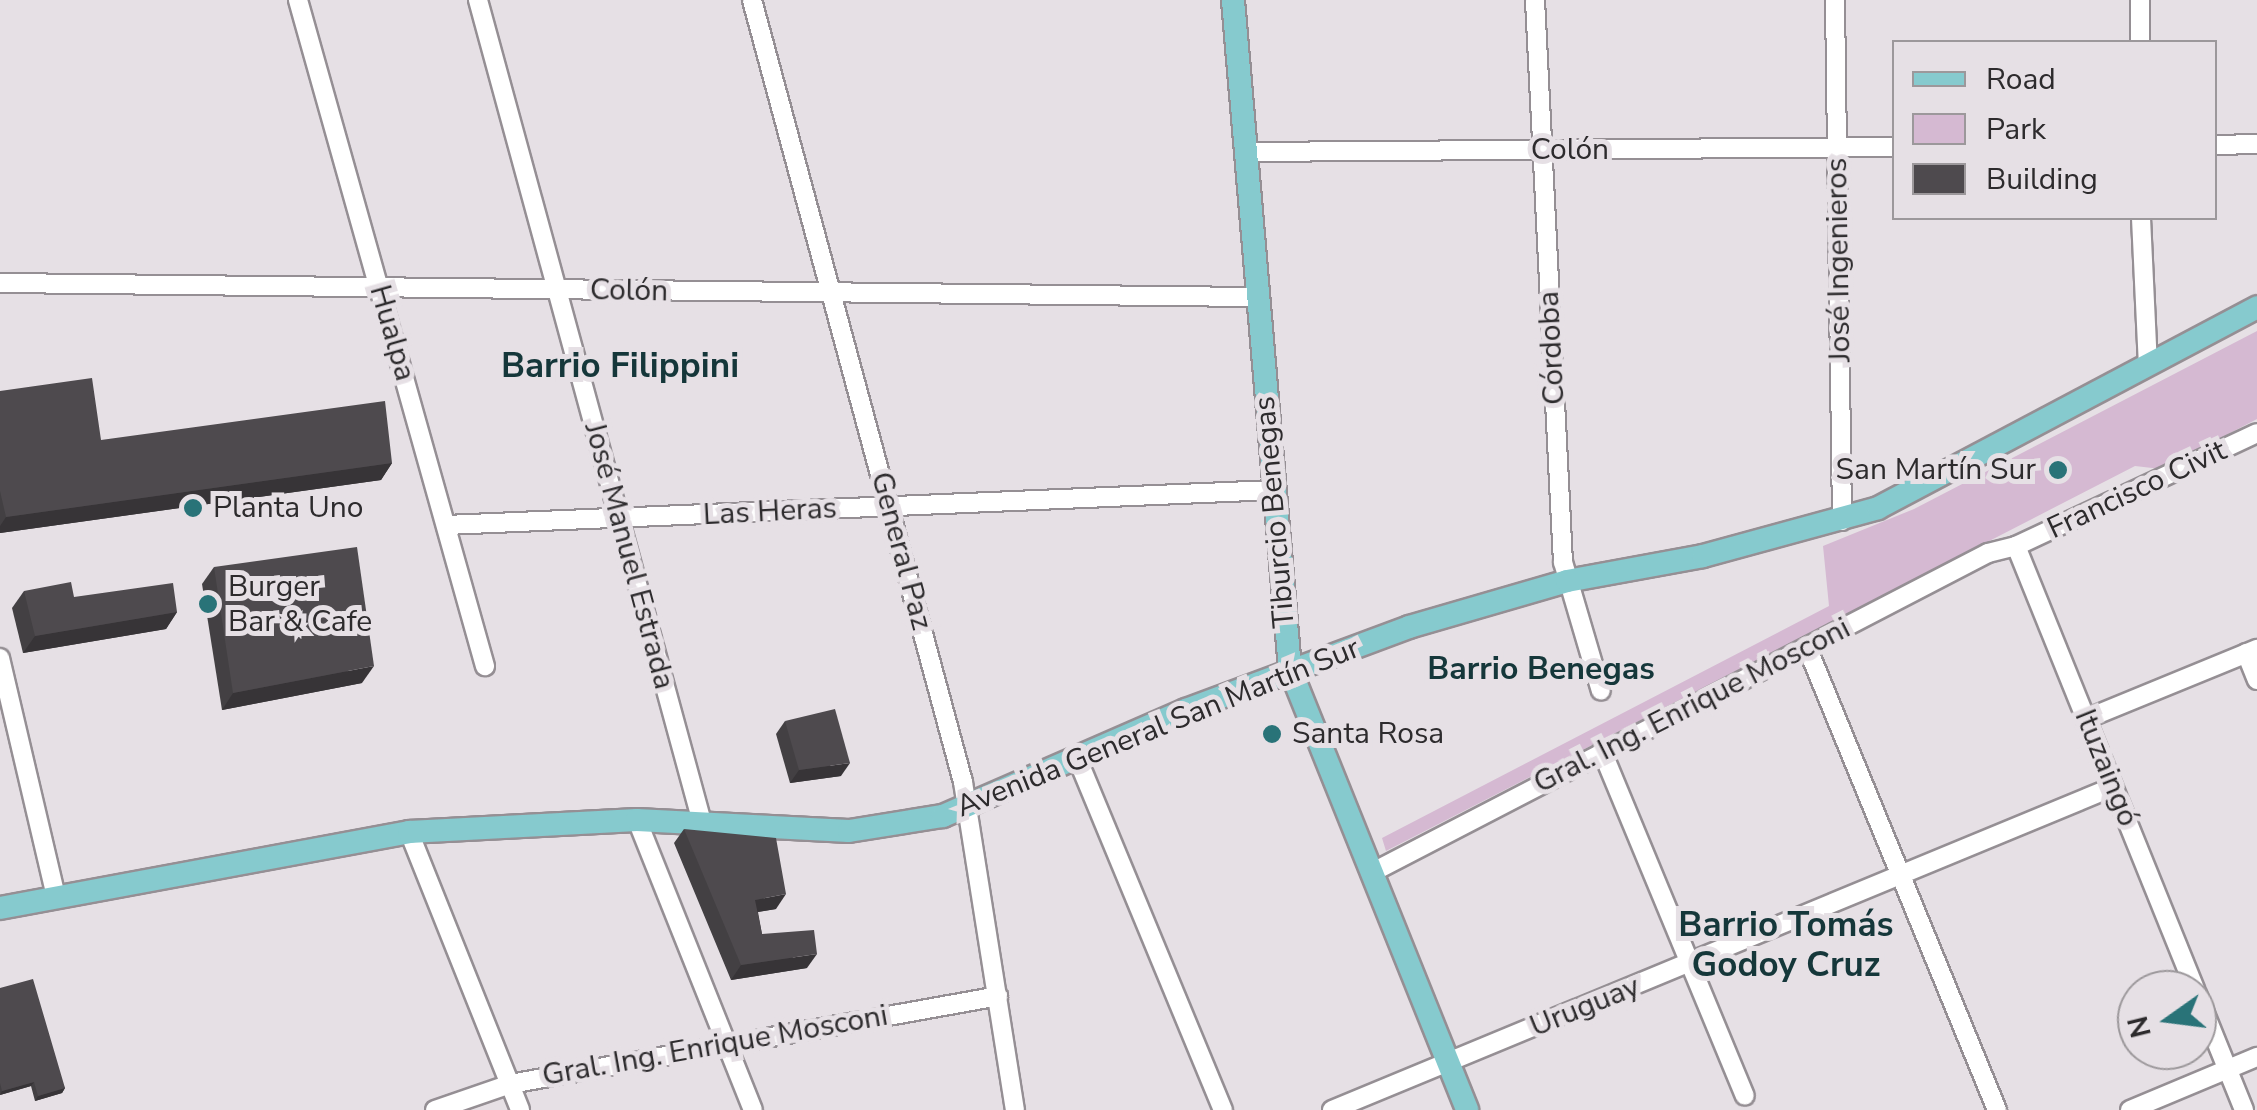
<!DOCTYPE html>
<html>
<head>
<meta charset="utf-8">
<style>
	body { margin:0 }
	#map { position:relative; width:2257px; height:1110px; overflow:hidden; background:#e6e0e5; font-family:"Nunito Sans",sans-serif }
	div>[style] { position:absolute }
	.green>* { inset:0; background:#d5b9d2 }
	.roads { filter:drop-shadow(2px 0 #958f94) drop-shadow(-2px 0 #958f94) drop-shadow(0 2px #958f94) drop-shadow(0 -2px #958f94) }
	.minor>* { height:18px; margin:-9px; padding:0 9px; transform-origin:9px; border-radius:9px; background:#fff }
	.major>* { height:22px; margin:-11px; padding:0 11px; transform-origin:11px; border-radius:11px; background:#86cace }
	.wall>* { inset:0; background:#434043 }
	.shaded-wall>* { inset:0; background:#373437 }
	.building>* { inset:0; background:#4e4a4e }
	.dots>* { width:28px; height:28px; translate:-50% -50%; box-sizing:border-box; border:5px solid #e6e0e5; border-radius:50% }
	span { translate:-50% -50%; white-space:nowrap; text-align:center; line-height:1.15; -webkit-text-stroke:10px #e6e0e5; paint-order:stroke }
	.street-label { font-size:30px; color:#2d2b2d }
	.poi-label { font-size:30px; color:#2d2b2d }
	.right { translate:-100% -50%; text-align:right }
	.left { translate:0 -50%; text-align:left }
	.neighbourhood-label { font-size:32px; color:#15373a; font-weight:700 }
	.quarter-label { font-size:35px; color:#15373a; font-weight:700 }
	.legend { position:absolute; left:1892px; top:40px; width:325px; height:180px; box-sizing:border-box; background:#e6e0e5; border:2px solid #9c989b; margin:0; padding:12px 18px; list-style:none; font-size:30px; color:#2d2b2d }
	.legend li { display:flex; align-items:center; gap:20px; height:50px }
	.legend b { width:50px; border:2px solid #9c989b }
	.north { position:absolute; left:2117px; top:970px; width:100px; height:100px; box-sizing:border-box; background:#e6e0e5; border:2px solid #9c989b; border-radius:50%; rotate:256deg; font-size:28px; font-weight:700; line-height:40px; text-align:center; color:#2d2b2d }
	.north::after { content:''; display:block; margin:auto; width:35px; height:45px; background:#297378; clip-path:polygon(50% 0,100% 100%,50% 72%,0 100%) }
</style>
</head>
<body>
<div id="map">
	<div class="green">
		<i style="clip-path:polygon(2257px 331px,2257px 419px,2161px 469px,2135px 466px,1386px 851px,1382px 838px,1829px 606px,1823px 546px,1914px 509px)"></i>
	</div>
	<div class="roads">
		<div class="minor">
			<i style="left:298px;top:0;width:692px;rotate:74.32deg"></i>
			<i style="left:478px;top:0;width:852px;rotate:74.76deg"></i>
			<i style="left:752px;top:0;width:810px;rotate:74.9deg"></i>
			<i style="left:963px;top:782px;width:332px;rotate:81deg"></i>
			<i style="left:1535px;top:0;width:563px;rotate:87.15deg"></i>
			<i style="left:1563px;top:562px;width:134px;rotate:73.6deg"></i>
			<i style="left:1835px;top:0;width:521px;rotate:89.23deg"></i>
			<i style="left:2140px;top:0;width:42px;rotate:90deg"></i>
			<i style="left:2214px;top:145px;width:43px;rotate:-1.3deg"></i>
			<i style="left:1246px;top:152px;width:648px;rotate:-0.44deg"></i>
			<i style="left:2141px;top:218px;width:146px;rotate:87.3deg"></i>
			<i style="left:0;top:283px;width:1258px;rotate:0.64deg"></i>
			<i style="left:446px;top:525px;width:828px;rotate:-2.42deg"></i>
			<i style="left:2016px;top:546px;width:479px;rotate:68deg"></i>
			<i style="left:1807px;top:647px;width:500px;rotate:67.69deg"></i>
			<i style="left:2246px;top:653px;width:29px;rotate:68deg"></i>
			<i style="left:0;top:658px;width:244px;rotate:76.8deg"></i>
			<i style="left:2086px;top:719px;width:185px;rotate:-22.3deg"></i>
			<i style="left:1602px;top:751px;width:373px;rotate:67.5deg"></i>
			<i style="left:1078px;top:760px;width:379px;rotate:67.5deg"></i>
			<i style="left:637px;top:820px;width:312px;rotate:68.2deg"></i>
			<i style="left:409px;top:832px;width:299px;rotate:68.2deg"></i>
			<i style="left:1371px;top:873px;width:695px;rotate:-27.41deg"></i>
			<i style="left:1988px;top:553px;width:29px;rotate:-14deg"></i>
			<i style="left:2016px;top:546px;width:266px;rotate:-25.1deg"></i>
			<i style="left:2197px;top:994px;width:125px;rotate:67.9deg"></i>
			<i style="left:435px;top:1110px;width:79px;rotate:-19.1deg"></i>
			<i style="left:510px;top:1084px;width:496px;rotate:-10.2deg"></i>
			<i style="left:1332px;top:1110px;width:845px;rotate:-22.47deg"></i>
			<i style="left:2130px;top:1110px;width:138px;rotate:-22.7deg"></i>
		</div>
		<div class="major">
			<i style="left:1233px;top:0;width:671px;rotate:85.13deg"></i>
			<i style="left:1290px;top:669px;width:475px;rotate:68.1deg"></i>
			<i style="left:0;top:908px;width:416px;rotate:-10.5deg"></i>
			<i style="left:409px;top:832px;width:228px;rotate:-3deg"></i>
			<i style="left:637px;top:820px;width:212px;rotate:3deg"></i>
			<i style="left:849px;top:831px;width:95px;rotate:-9.1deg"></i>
			<i style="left:943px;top:816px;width:265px;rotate:-23.6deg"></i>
			<i style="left:1186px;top:710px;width:238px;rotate:-20.4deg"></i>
			<i style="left:1409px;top:627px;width:165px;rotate:-16.2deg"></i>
			<i style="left:1567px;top:581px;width:138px;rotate:-10.4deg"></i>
			<i style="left:1703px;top:556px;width:181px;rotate:-15.3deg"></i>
			<i style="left:1878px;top:508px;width:429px;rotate:-27.9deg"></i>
		</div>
	</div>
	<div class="wall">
		<i style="clip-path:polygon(0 391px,101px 440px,392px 463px,381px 480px,0 533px)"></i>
		<i style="clip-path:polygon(214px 567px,362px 683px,222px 710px,202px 584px)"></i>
		<i style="clip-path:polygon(24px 591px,74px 597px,177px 612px,166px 629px,23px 653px,12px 608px)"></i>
		<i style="clip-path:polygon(785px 721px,841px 776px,790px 783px,776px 734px)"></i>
		<i style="clip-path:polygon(684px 829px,776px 909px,758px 912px,762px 934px,807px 968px,731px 980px,674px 843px)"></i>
		<i style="clip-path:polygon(0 988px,65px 1088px,62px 1093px,35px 1101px,31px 1086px,0 1095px)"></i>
	</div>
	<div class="shaded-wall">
		<i style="clip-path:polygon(392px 463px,381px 480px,0 533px,0 526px,6px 517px)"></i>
		<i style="clip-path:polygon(177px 612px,166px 629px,23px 653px,35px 636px)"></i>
		<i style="clip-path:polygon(374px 666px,362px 683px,222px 710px,233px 693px)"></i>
		<i style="clip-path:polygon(850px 763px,841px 776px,790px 783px,799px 770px)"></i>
		<i style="clip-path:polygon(786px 894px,776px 909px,745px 914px,755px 900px)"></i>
		<i style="clip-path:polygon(817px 954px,807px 968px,731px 980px,741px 965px)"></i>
		<i style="clip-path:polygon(34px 1082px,31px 1086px,0 1095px,2px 1091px)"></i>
		<i style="clip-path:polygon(65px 1088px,62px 1093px,35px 1101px,38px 1096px)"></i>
	</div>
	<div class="building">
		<i style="clip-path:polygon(92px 378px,101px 440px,385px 401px,392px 463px,6px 517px,0 491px,0 391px)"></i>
		<i style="clip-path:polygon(357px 547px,374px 666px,233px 693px,214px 567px)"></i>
		<i style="clip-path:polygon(71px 582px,74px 597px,173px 583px,177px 612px,35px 636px,24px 591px)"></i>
		<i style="clip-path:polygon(835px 709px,850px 763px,799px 770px,785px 721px)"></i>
		<i style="clip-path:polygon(684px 829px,776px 838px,786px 894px,755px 900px,762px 934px,814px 930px,817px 954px,741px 965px)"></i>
		<i style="clip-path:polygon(33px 979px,65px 1088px,38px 1096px,34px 1082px,2px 1091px,0 1083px,0 988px)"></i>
	</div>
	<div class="dots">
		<i style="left:2058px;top:470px;background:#297378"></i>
		<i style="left:193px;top:508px;background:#297378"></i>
		<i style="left:208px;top:604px;background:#297378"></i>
		<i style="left:1272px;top:734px;background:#297378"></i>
	</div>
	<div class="street-label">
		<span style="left:1570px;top:150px">Colón</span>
		<span style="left:1839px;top:260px;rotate:-91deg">José Ingenieros</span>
		<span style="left:629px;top:291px;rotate:1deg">Colón</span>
		<span style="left:392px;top:333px;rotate:74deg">Hualpa</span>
		<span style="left:1552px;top:348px;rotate:-93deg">Córdoba</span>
		<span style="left:2137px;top:490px;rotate:-25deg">Francisco Civit</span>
		<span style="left:770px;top:512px;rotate:-3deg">Las Heras</span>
		<span style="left:1275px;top:512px;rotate:-95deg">Tiburcio Benegas</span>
		<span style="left:901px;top:551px;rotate:75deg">General Paz</span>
		<span style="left:629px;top:556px;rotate:75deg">José Manuel Estrada</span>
		<span style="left:1692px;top:706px;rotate:-27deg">Gral. Ing. Enrique Mosconi</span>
		<span style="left:1158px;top:728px;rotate:-22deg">Avenida General San Martín Sur</span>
		<span style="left:2106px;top:768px;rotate:68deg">Ituzaingó</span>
		<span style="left:1585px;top:1007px;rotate:-22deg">Uruguay</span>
		<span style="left:715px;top:1046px;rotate:-10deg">Gral. Ing. Enrique Mosconi</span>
	</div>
	<div class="poi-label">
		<span class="right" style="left:2036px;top:470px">San Martín Sur</span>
		<span class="left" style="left:213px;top:508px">Planta Uno</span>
		<span class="left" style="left:228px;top:604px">Burger<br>Bar &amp; Cafe</span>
		<span class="left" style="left:1292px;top:734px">Santa Rosa</span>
	</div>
	<div class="neighbourhood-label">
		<span style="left:1541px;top:669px">Barrio Benegas</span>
	</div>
	<div class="quarter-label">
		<span style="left:620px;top:366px">Barrio Filippini</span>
		<span style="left:1786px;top:945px">Barrio Tomás<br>Godoy Cruz</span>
	</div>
	<ul class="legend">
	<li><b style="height:12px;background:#86cace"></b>Road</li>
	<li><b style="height:28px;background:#d5b9d2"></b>Park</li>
	<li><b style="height:28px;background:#4e4a4e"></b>Building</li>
	</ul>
	<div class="north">N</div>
</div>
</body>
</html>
